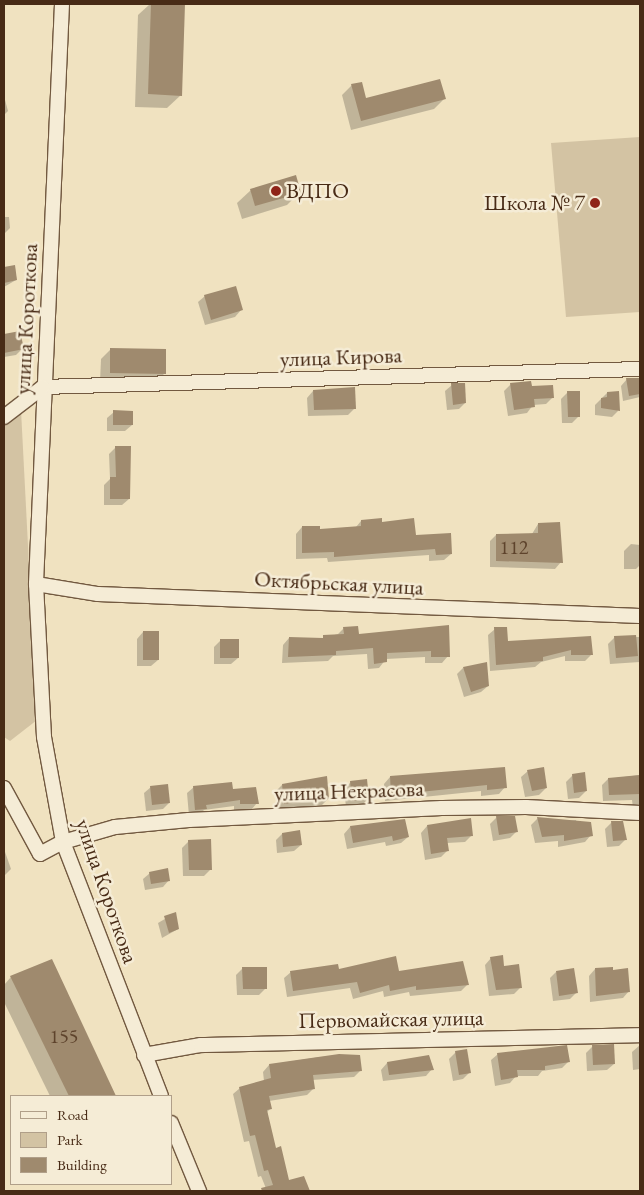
<!DOCTYPE html>
<html>
<head>
<meta charset="utf-8">
<style>
	body { margin:0 }
	#map { position:relative; width:644px; height:1195px; overflow:hidden; background:#f0e2c0; font-family:"EB Garamond",serif }
	div>[style] { position:absolute }
	.green>* { inset:0; background:#d3c3a3 }
	.shadow>* { inset:0; background:#0003 }
	.building>* { inset:0; background:#9f8a6e }
	.roads { filter:drop-shadow(1px 0 #725940) drop-shadow(-1px 0 #725940) drop-shadow(0 1px #725940) drop-shadow(0 -1px #725940) }
	.minor>* { height:14px; margin:-7px; padding:0 7px; transform-origin:7px; border-radius:7px; background:#f5ecd6 }
	.dots>* { width:14px; height:14px; translate:-50% -50%; box-sizing:border-box; border:2px solid #f5ecd6; border-radius:50% }
	span { translate:-50% -50%; white-space:nowrap; text-align:center; line-height:1.15; -webkit-text-stroke:5px #f5ecd6; paint-order:stroke }
	.number-label { font-size:20px; color:#5e432c }
	.number-label span { -webkit-text-stroke-width:0 }
	.poi-label { font-size:22px; color:#482b16 }
	.left { translate:0 -50%; text-align:left }
	.right { translate:-100% -50%; text-align:right }
	.street-label { font-size:22px; color:#482b16 }
	.frame { position:absolute; inset:0; border:5px solid #482b16; pointer-events:none }
	.legend { position:absolute; left:10px; top:1095px; width:162px; height:90px; box-sizing:border-box; background:#f5ecd6; border:1px solid #b09f89; margin:0; padding:6px 9px; list-style:none; font-size:15px; color:#482b16 }
	.legend li { display:flex; align-items:center; gap:10px; height:25px }
	.legend b { width:25px; border:1px solid #b09f89 }
</style>
</head>
<body>
<div id="map">
	<div class="green">
		<i style="clip-path:polygon(640px 137px,640px 312px,566px 317px,551px 143px)"></i>
		<i style="clip-path:polygon(21px 410px,37px 720px,10px 741px,4px 737px,4px 419px)"></i>
	</div>
	<div class="shadow">
		<i style="clip-path:polygon(150px 4px,184px 4px,181px 95px,167px 108px,135px 107px,138px 15px)"></i>
		<i style="clip-path:polygon(352px 85px,365px 99px,444px 99px,434px 109px,351px 130px,342px 95px)"></i>
		<i style="clip-path:polygon(4px 96px,8px 111px,4px 115px)"></i>
		<i style="clip-path:polygon(251px 190px,300px 192px,287px 205px,242px 219px,237px 203px)"></i>
		<i style="clip-path:polygon(4px 217px,9px 217px,10px 228px,4px 234px)"></i>
		<i style="clip-path:polygon(14px 267px,16px 280px,4px 287px,4px 268px)"></i>
		<i style="clip-path:polygon(205px 296px,241px 310px,235px 317px,205px 325px,198px 302px)"></i>
		<i style="clip-path:polygon(19px 332px,23px 348px,16px 355px,4px 357px,4px 335px)"></i>
		<i style="clip-path:polygon(111px 349px,164px 374px,154px 384px,100px 382px,101px 359px)"></i>
		<i style="clip-path:polygon(640px 378px,640px 397px,623px 401px,621px 386px,627px 379px)"></i>
		<i style="clip-path:polygon(511px 384px,531px 388px,553px 397px,546px 404px,533px 405px,527px 413px,508px 416px,504px 391px)"></i>
		<i style="clip-path:polygon(452px 385px,465px 403px,459px 409px,447px 410px,445px 391px)"></i>
		<i style="clip-path:polygon(313px 391px,355px 408px,348px 415px,308px 416px,307px 398px)"></i>
		<i style="clip-path:polygon(568px 392px,579px 416px,572px 423px,562px 423px,561px 399px)"></i>
		<i style="clip-path:polygon(607px 393px,618px 411px,612px 417px,595px 415px,595px 405px)"></i>
		<i style="clip-path:polygon(114px 412px,132px 425px,125px 431px,107px 431px,107px 418px)"></i>
		<i style="clip-path:polygon(116px 447px,129px 499px,122px 505px,104px 505px,104px 485px,110px 479px,109px 454px)"></i>
		<i style="clip-path:polygon(361px 521px,381px 523px,451px 554px,444px 560px,429px 561px,429px 555px,328px 562px,327px 558px,296px 559px,296px 534px,302px 527px,319px 530px,356px 527px)"></i>
		<i style="clip-path:polygon(538px 524px,561px 562px,555px 569px,490px 567px,490px 541px,496px 535px,532px 534px)"></i>
		<i style="clip-path:polygon(631px 544px,640px 545px,640px 565px,636px 569px,624px 569px,624px 551px)"></i>
		<i style="clip-path:polygon(448px 626px,448px 656px,442px 663px,425px 663px,425px 657px,386px 659px,379px 668px,368px 669px,367px 654px,333px 656px,328px 661px,282px 663px,283px 645px,289px 638px,321px 639px,338px 634px,344px 628px,358px 635px)"></i>
		<i style="clip-path:polygon(495px 629px,506px 642px,590px 637px,591px 655px,585px 661px,565px 661px,565px 656px,541px 662px,535px 667px,490px 671px,488px 635px)"></i>
		<i style="clip-path:polygon(143px 632px,158px 660px,151px 666px,137px 666px,137px 639px)"></i>
		<i style="clip-path:polygon(615px 637px,640px 637px,640px 662px,610px 664px,608px 644px)"></i>
		<i style="clip-path:polygon(221px 640px,238px 658px,231px 664px,214px 664px,214px 647px)"></i>
		<i style="clip-path:polygon(463px 668px,488px 686px,481px 692px,464px 697px,457px 674px)"></i>
		<i style="clip-path:polygon(503px 769px,505px 787px,499px 794px,481px 796px,481px 791px,385px 801px,384px 784px,390px 777px)"></i>
		<i style="clip-path:polygon(528px 771px,546px 788px,539px 795px,525px 797px,521px 777px)"></i>
		<i style="clip-path:polygon(573px 775px,586px 791px,579px 798px,568px 799px,566px 782px)"></i>
		<i style="clip-path:polygon(640px 775px,640px 807px,633px 808px,632px 800px,603px 801px,602px 785px,608px 779px)"></i>
		<i style="clip-path:polygon(351px 782px,368px 799px,361px 806px,346px 807px,344px 789px)"></i>
		<i style="clip-path:polygon(282px 785px,328px 799px,322px 805px,278px 810px,276px 791px)"></i>
		<i style="clip-path:polygon(151px 787px,169px 803px,163px 809px,146px 811px,144px 793px)"></i>
		<i style="clip-path:polygon(194px 787px,232px 790px,257px 803px,251px 810px,234px 810px,234px 806px,204px 810px,199px 815px,189px 816px,187px 793px)"></i>
		<i style="clip-path:polygon(497px 817px,516px 832px,510px 838px,493px 841px,490px 824px)"></i>
		<i style="clip-path:polygon(538px 818px,554px 819px,555px 822px,576px 820px,577px 824px,591px 835px,585px 842px,558px 847px,558px 841px,535px 843px,531px 825px)"></i>
		<i style="clip-path:polygon(622px 822px,626px 839px,619px 846px,607px 847px,605px 829px,611px 823px)"></i>
		<i style="clip-path:polygon(427px 826px,472px 835px,465px 842px,447px 843px,448px 850px,441px 857px,425px 860px,421px 833px)"></i>
		<i style="clip-path:polygon(350px 827px,408px 837px,401px 843px,386px 846px,385px 842px,347px 849px,344px 834px)"></i>
		<i style="clip-path:polygon(282px 834px,301px 845px,294px 851px,277px 853px,276px 840px)"></i>
		<i style="clip-path:polygon(189px 841px,211px 869px,204px 876px,183px 876px,182px 848px)"></i>
		<i style="clip-path:polygon(4px 849px,11px 869px,4px 876px)"></i>
		<i style="clip-path:polygon(150px 873px,169px 880px,163px 887px,145px 890px,143px 879px)"></i>
		<i style="clip-path:polygon(175px 913px,178px 929px,162px 938px,158px 923px)"></i>
		<i style="clip-path:polygon(491px 958px,520px 988px,514px 994px,489px 996px,485px 965px)"></i>
		<i style="clip-path:polygon(243px 968px,266px 988px,259px 995px,237px 995px,236px 975px)"></i>
		<i style="clip-path:polygon(595px 969px,612px 972px,629px 991px,623px 998px,590px 1002px,589px 976px)"></i>
		<i style="clip-path:polygon(338px 970px,398px 972px,467px 985px,461px 991px,410px 996px,409px 992px,384px 997px,383px 991px,353px 999px,350px 988px,287px 997px,284px 978px,291px 972px)"></i>
		<i style="clip-path:polygon(556px 972px,576px 993px,570px 999px,553px 1001px,550px 978px)"></i>
		<i style="clip-path:polygon(11px 977px,114px 1095px,112px 1096px,50px 1096px,4px 1002px,4px 985px)"></i>
		<i style="clip-path:polygon(640px 1045px,640px 1069px,633px 1070px,632px 1052px)"></i>
		<i style="clip-path:polygon(593px 1046px,614px 1064px,607px 1070px,587px 1071px,586px 1053px)"></i>
		<i style="clip-path:polygon(456px 1052px,469px 1073px,463px 1079px,453px 1081px,449px 1059px)"></i>
		<i style="clip-path:polygon(498px 1054px,569px 1061px,562px 1068px,542px 1071px,538px 1076px,516px 1076px,510px 1083px,495px 1086px,491px 1060px)"></i>
		<i style="clip-path:polygon(359px 1056px,360px 1071px,354px 1077px,312px 1080px,314px 1088px,307px 1095px,269px 1101px,271px 1108px,267px 1112px,275px 1149px,288px 1182px,303px 1177px,309px 1191px,267px 1191px,261px 1176px,258px 1177px,249px 1141px,244px 1142px,233px 1094px,240px 1088px,264px 1081px,263px 1072px,269px 1065px,320px 1057px)"></i>
		<i style="clip-path:polygon(387px 1063px,432px 1069px,426px 1076px,383px 1081px,381px 1070px)"></i>
	</div>
	<div class="building">
		<i style="clip-path:polygon(151px 4px,185px 4px,182px 96px,148px 94px)"></i>
		<i style="clip-path:polygon(440px 79px,446px 99px,361px 121px,351px 84px,362px 82px,366px 98px)"></i>
		<i style="clip-path:polygon(296px 175px,301px 193px,255px 206px,250px 189px)"></i>
		<i style="clip-path:polygon(15px 265px,17px 280px,4px 283px,4px 267px)"></i>
		<i style="clip-path:polygon(236px 286px,243px 310px,211px 320px,204px 295px)"></i>
		<i style="clip-path:polygon(20px 331px,24px 349px,4px 353px,4px 334px)"></i>
		<i style="clip-path:polygon(110px 348px,166px 349px,166px 374px,110px 373px)"></i>
		<i style="clip-path:polygon(626px 378px,640px 378px,640px 394px,629px 396px)"></i>
		<i style="clip-path:polygon(531px 381px,532px 386px,553px 385px,554px 398px,534px 399px,535px 407px,514px 410px,510px 383px)"></i>
		<i style="clip-path:polygon(451px 383px,465px 383px,466px 403px,453px 405px)"></i>
		<i style="clip-path:polygon(355px 387px,356px 409px,314px 410px,313px 390px)"></i>
		<i style="clip-path:polygon(567px 391px,580px 391px,580px 417px,568px 417px)"></i>
		<i style="clip-path:polygon(619px 391px,620px 411px,601px 408px,601px 398px,607px 397px,607px 392px)"></i>
		<i style="clip-path:polygon(113px 410px,133px 411px,133px 425px,113px 425px)"></i>
		<i style="clip-path:polygon(115px 446px,131px 446px,130px 499px,110px 499px,110px 477px,116px 477px)"></i>
		<i style="clip-path:polygon(382px 518px,382px 522px,414px 518px,416px 535px,451px 533px,452px 554px,436px 555px,435px 549px,334px 557px,334px 552px,302px 553px,302px 526px,320px 526px,320px 529px,361px 526px,361px 520px)"></i>
		<i style="clip-path:polygon(560px 522px,563px 563px,496px 561px,496px 534px,538px 533px,538px 523px)"></i>
		<i style="clip-path:polygon(449px 625px,450px 657px,431px 657px,431px 651px,387px 653px,387px 662px,374px 664px,373px 648px,336px 651px,336px 655px,288px 657px,289px 637px,323px 638px,323px 635px,344px 634px,343px 627px,358px 626px,359px 634px)"></i>
		<i style="clip-path:polygon(494px 627px,507px 627px,508px 641px,591px 636px,593px 655px,571px 655px,571px 650px,543px 657px,543px 661px,496px 665px)"></i>
		<i style="clip-path:polygon(143px 631px,159px 631px,159px 660px,143px 660px)"></i>
		<i style="clip-path:polygon(636px 635px,638px 656px,616px 658px,614px 636px)"></i>
		<i style="clip-path:polygon(220px 639px,239px 639px,239px 658px,220px 658px)"></i>
		<i style="clip-path:polygon(487px 662px,489px 686px,471px 692px,463px 667px)"></i>
		<i style="clip-path:polygon(505px 767px,507px 788px,487px 790px,487px 785px,391px 795px,390px 776px)"></i>
		<i style="clip-path:polygon(544px 767px,547px 788px,532px 791px,527px 770px)"></i>
		<i style="clip-path:polygon(585px 772px,587px 791px,574px 793px,572px 774px)"></i>
		<i style="clip-path:polygon(640px 775px,640px 794px,609px 795px,608px 778px)"></i>
		<i style="clip-path:polygon(327px 776px,329px 799px,284px 804px,282px 784px)"></i>
		<i style="clip-path:polygon(367px 779px,369px 799px,352px 801px,350px 781px)"></i>
		<i style="clip-path:polygon(232px 782px,233px 789px,256px 787px,259px 804px,240px 804px,240px 800px,206px 805px,207px 809px,195px 810px,193px 786px)"></i>
		<i style="clip-path:polygon(168px 784px,170px 803px,152px 805px,150px 786px)"></i>
		<i style="clip-path:polygon(496px 816px,515px 816px,518px 832px,499px 835px)"></i>
		<i style="clip-path:polygon(537px 817px,591px 822px,593px 836px,564px 841px,564px 835px,542px 837px)"></i>
		<i style="clip-path:polygon(471px 818px,473px 836px,447px 838px,449px 851px,431px 854px,427px 825px)"></i>
		<i style="clip-path:polygon(405px 819px,409px 837px,393px 841px,392px 836px,353px 843px,350px 826px)"></i>
		<i style="clip-path:polygon(611px 821px,623px 821px,627px 840px,613px 841px)"></i>
		<i style="clip-path:polygon(300px 830px,302px 845px,283px 847px,282px 833px)"></i>
		<i style="clip-path:polygon(211px 839px,212px 870px,189px 870px,188px 840px)"></i>
		<i style="clip-path:polygon(168px 868px,170px 881px,151px 884px,149px 872px)"></i>
		<i style="clip-path:polygon(176px 912px,179px 929px,169px 933px,164px 916px)"></i>
		<i style="clip-path:polygon(503px 955px,504px 966px,519px 964px,522px 988px,496px 990px,490px 957px)"></i>
		<i style="clip-path:polygon(396px 956px,399px 971px,463px 961px,469px 985px,416px 990px,416px 986px,390px 991px,389px 985px,360px 993px,357px 982px,293px 991px,290px 971px,338px 964px,339px 969px)"></i>
		<i style="clip-path:polygon(52px 959px,116px 1096px,69px 1096px,10px 976px)"></i>
		<i style="clip-path:polygon(242px 967px,267px 967px,267px 989px,243px 989px)"></i>
		<i style="clip-path:polygon(613px 967px,613px 970px,628px 968px,630px 992px,596px 996px,595px 968px)"></i>
		<i style="clip-path:polygon(574px 968px,578px 993px,559px 996px,556px 971px)"></i>
		<i style="clip-path:polygon(614px 1044px,615px 1064px,593px 1065px,592px 1045px)"></i>
		<i style="clip-path:polygon(567px 1045px,570px 1062px,545px 1066px,545px 1070px,517px 1070px,518px 1077px,501px 1080px,497px 1053px)"></i>
		<i style="clip-path:polygon(467px 1049px,471px 1073px,459px 1075px,455px 1051px)"></i>
		<i style="clip-path:polygon(339px 1054px,360px 1055px,362px 1071px,313px 1075px,315px 1089px,269px 1096px,272px 1109px,267px 1110px,276px 1148px,281px 1146px,289px 1180px,304px 1176px,310px 1191px,262px 1191px,261px 1188px,273px 1185px,268px 1170px,264px 1171px,255px 1135px,250px 1136px,239px 1087px,271px 1078px,269px 1064px)"></i>
		<i style="clip-path:polygon(429px 1055px,434px 1070px,389px 1075px,387px 1062px)"></i>
	</div>
	<div class="roads">
		<div class="minor">
			<i style="left:62px;top:4px;width:581px;rotate:92.57deg"></i>
			<i style="left:36px;top:584px;width:153px;rotate:87deg"></i>
			<i style="left:44px;top:737px;width:107px;rotate:79.7deg"></i>
			<i style="left:63px;top:842px;width:272px;rotate:68.9deg"></i>
			<i style="left:43px;top:387px;width:597px;rotate:-1.73deg"></i>
			<i style="left:4px;top:417px;width:49px;rotate:-37.6deg"></i>
			<i style="left:36px;top:584px;width:63px;rotate:9.2deg"></i>
			<i style="left:98px;top:594px;width:542px;rotate:2.32deg"></i>
			<i style="left:4px;top:788px;width:75px;rotate:61.4deg"></i>
			<i style="left:40px;top:854px;width:26px;rotate:-28deg"></i>
			<i style="left:63px;top:842px;width:54px;rotate:-16.1deg"></i>
			<i style="left:115px;top:827px;width:74px;rotate:-5.4deg"></i>
			<i style="left:189px;top:820px;width:253px;rotate:-2.7deg"></i>
			<i style="left:442px;top:808px;width:84px;rotate:-0.7deg"></i>
			<i style="left:526px;top:807px;width:114px;rotate:3deg"></i>
			<i style="left:144px;top:1055px;width:58px;rotate:-10deg"></i>
			<i style="left:201px;top:1045px;width:439px;rotate:-1.3deg"></i>
			<i style="left:171px;top:1123px;width:74px;rotate:67.6deg"></i>
		</div>
	</div>
	<div class="dots">
		<i style="left:276px;top:191px;background:#8f2418"></i>
		<i style="left:595px;top:203px;background:#8f2418"></i>
	</div>
	<div class="number-label">
		<span style="left:514px;top:547px">112</span>
		<span style="left:64px;top:1036px">155</span>
	</div>
	<div class="poi-label">
		<span class="left" style="left:286px;top:191px">ВДПО</span>
		<span class="right" style="left:585px;top:203px">Школа № 7</span>
	</div>
	<div class="street-label">
		<span style="left:26px;top:319px;rotate:-87deg">улица Короткова</span>
		<span style="left:341px;top:357px;rotate:-2deg">улица Кирова</span>
		<span style="left:339px;top:583px;rotate:3deg">Октябрьская улица</span>
		<span style="left:349px;top:791px;rotate:-2deg">улица Некрасова</span>
		<span style="left:107px;top:891px;rotate:71deg">улица Короткова</span>
		<span style="left:391px;top:1019px;rotate:-1deg">Первомайская улица</span>
	</div>
	<div class="frame"></div>
	<ul class="legend">
	<li><b style="height:6px;background:#f5ecd6"></b>Road</li>
	<li><b style="height:14px;background:#d3c3a3"></b>Park</li>
	<li><b style="height:14px;background:#9f8a6e"></b>Building</li>
	</ul>
</div>
</body>
</html>
